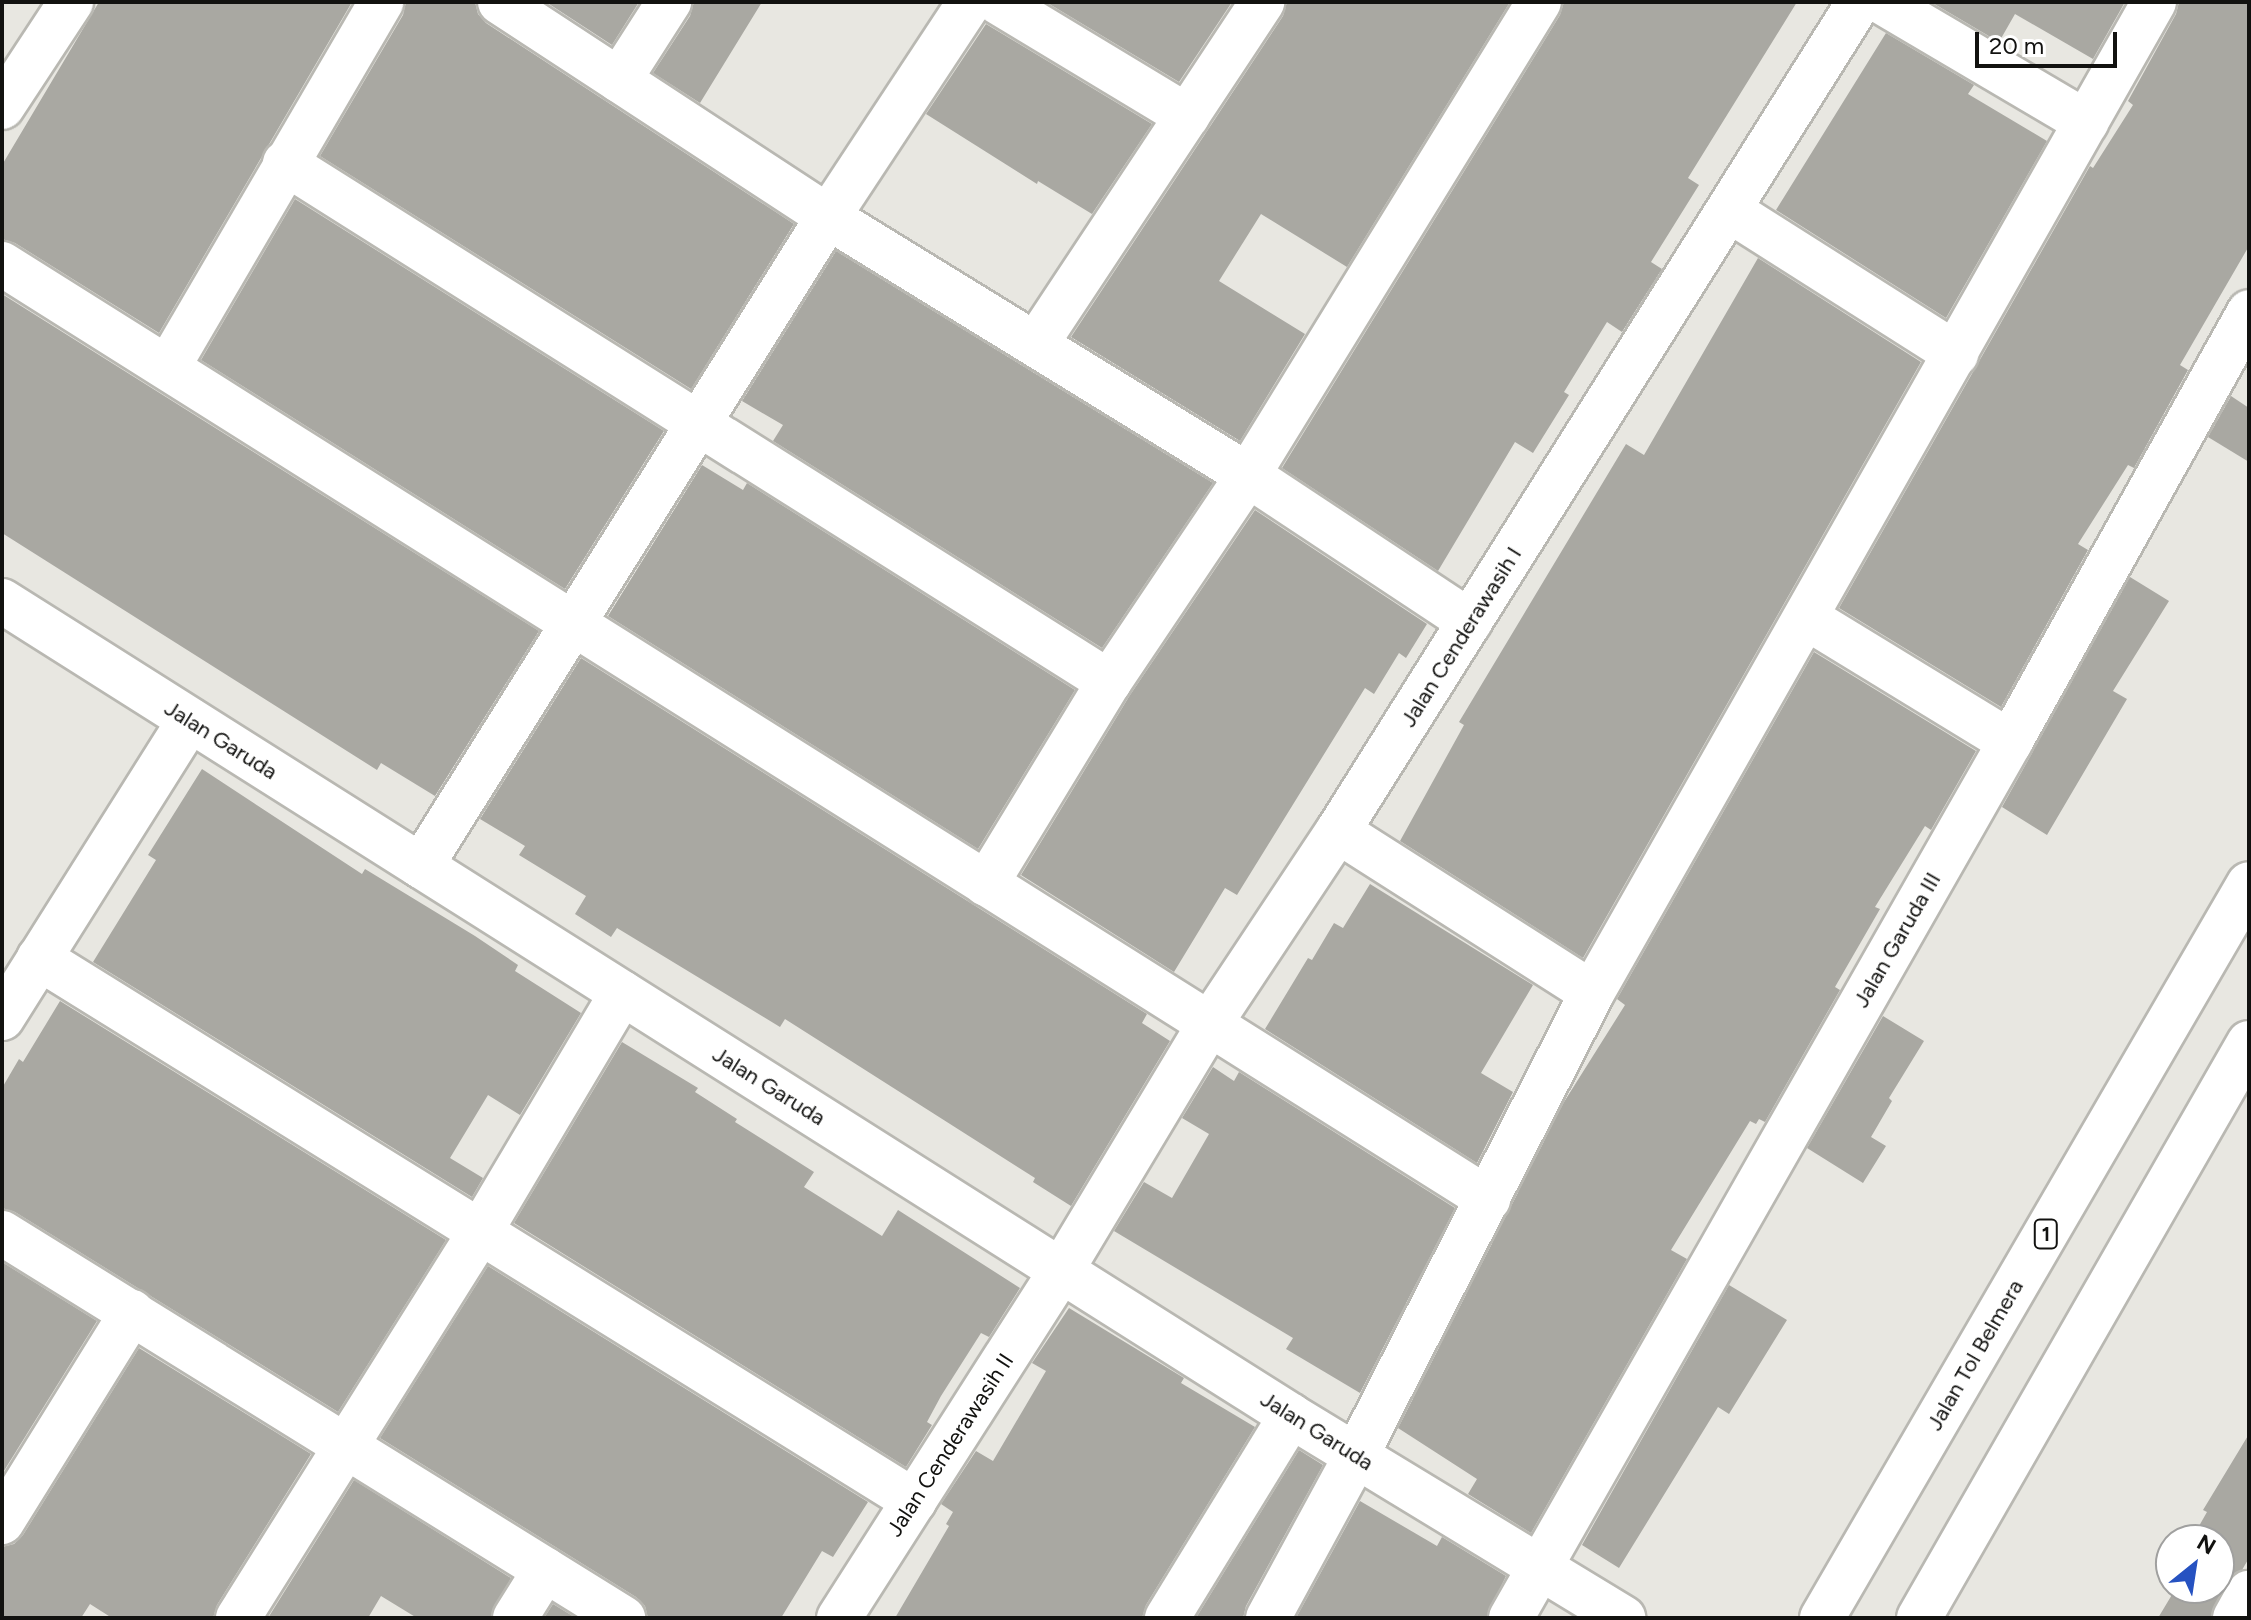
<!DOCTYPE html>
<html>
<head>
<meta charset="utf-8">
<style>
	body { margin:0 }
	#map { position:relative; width:2251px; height:1620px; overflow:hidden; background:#e8e7e1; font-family:Figtree,sans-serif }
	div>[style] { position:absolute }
	.building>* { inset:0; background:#a9a8a2 }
	.roads { filter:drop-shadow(2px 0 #b9b8b2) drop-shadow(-2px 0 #b9b8b2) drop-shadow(0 2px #b9b8b2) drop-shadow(0 -2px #b9b8b2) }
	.minor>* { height:44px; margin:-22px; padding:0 22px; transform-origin:22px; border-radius:22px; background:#fff }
	.highway>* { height:44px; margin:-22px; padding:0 22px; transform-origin:22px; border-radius:22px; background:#fff }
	span { translate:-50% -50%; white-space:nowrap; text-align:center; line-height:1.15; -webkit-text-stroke:6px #fff; paint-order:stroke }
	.shield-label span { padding:2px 6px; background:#fff; border:2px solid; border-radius:6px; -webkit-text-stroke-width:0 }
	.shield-label { font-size:20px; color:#121210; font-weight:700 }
	.street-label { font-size:22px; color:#121210 }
	.frame { position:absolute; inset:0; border:4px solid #121210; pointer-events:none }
	.north { position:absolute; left:2155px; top:1524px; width:80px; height:80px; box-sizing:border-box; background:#fff; border:2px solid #a0a09f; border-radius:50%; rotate:30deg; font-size:22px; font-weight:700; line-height:32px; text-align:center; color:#121210 }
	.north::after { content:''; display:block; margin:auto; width:28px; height:36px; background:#2652c1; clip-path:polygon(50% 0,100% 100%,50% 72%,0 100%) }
	.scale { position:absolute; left:1975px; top:32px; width:142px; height:36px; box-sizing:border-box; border:4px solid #121210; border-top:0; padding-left:10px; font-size:24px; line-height:28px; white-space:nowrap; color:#121210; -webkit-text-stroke:6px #fff; paint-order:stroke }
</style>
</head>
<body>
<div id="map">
	<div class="building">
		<i style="clip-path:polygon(99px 2px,352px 2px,159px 333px,15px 243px,2px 239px,2px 165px)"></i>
		<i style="clip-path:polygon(406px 2px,475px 2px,478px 14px,486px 23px,794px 224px,691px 389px,320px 156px,403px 15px)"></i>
		<i style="clip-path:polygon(546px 2px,639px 2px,612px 45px)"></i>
		<i style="clip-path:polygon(694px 2px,762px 2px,700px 103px,653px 73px,690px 16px)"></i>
		<i style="clip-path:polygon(1046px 2px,1232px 2px,1179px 82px)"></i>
		<i style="clip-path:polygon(1287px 2px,1510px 2px,1347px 267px,1261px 214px,1219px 281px,1305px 334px,1240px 441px,1071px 337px,1283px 16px)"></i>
		<i style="clip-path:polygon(1564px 2px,1797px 2px,1688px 178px,1699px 185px,1651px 262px,1662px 269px,1622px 332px,1607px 322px,1564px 392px,1569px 395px,1533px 453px,1515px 442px,1438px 571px,1282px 468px,1560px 15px)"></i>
		<i style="clip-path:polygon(1931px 2px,2125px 2px,2093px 59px,2015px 14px,1999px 42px)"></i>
		<i style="clip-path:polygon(2179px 2px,2249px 2px,2249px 246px,2180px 365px,2188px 370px,2134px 468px,2128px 465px,2078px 544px,2088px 550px,2001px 707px,1839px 608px,2090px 166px,2093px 168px,2133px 105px,2128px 101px,2176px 14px)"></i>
		<i style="clip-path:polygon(986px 24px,1152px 124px,1092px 214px,1038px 181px,1037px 184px,926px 114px)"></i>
		<i style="clip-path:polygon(1886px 33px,1974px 85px,1968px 94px,2047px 141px,1946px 318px,1776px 210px)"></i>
		<i style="clip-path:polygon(295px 199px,664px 431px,565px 589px,201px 360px)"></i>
		<i style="clip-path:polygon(836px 251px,1213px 483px,1102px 648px,773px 441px,783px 425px,742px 401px)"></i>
		<i style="clip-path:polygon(1758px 258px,1921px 362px,1583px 958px,1400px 841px,1464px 725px,1459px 722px,1626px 444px,1644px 455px)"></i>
		<i style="clip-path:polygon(2px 294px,539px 631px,435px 796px,381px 763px,377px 770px,2px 533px)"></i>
		<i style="clip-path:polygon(2231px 396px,2249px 408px,2249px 462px,2208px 437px)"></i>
		<i style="clip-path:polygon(702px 465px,743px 490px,747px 483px,1075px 690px,978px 849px,608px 616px)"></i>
		<i style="clip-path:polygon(1255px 510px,1427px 624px,1406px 658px,1399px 653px,1374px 694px,1365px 688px,1237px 895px,1225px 888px,1174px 972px,1021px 875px,1130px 695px)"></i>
		<i style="clip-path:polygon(2130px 577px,2169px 601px,2113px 691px,2127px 699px,2047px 835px,2002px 807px)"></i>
		<i style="clip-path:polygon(1814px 652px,1976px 751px,1931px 830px,1925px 826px,1875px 907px,1880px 909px,1835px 987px,1840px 990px,1765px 1122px,1759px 1119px,1756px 1124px,1750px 1121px,1671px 1250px,1687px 1259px,1531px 1533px,1468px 1494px,1477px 1479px,1398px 1428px,1564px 1102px,1625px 1005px,1617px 999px)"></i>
		<i style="clip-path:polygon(581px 658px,1147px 1014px,1142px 1023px,1170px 1041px,1071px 1206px,1033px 1182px,1035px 1178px,785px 1019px,780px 1027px,617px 928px,611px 937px,575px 914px,586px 896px,519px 855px,525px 846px,480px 819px)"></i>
		<i style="clip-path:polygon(202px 769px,362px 874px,365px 869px,475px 936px,518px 965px,515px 971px,581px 1013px,520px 1115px,488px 1095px,450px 1158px,483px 1178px,472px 1197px,93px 962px,156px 860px,148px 855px)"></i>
		<i style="clip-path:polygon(1370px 884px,1533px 985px,1481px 1073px,1513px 1092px,1477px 1163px,1265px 1029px,1308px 958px,1312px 960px,1334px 923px,1343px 928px)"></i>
		<i style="clip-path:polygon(60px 1001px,446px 1240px,338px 1412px,15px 1212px,2px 1208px,2px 1088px,19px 1059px,23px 1062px)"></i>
		<i style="clip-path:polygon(1883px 1016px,1924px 1041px,1889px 1098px,1892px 1101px,1871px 1137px,1886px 1146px,1863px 1183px,1807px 1148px)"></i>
		<i style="clip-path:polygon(622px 1042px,698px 1088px,695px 1092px,737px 1119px,735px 1122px,814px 1172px,804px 1187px,882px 1236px,898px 1210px,1020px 1288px,989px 1337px,981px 1333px,941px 1396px,927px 1422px,932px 1425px,906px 1467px,514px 1223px)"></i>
		<i style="clip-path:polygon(1213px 1067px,1234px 1081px,1239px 1072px,1455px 1208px,1360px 1393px,1286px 1349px,1293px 1338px,1114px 1231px,1144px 1182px,1172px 1198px,1209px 1134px,1182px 1118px)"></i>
		<i style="clip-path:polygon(2px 1262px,97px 1321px,2px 1474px)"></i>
		<i style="clip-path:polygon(488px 1266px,868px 1502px,833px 1557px,822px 1551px,781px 1618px,648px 1618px,645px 1606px,636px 1597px,380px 1438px)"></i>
		<i style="clip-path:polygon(1729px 1285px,1787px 1320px,1729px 1414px,1718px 1407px,1619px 1568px,1582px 1545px)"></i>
		<i style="clip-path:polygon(1069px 1308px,1184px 1378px,1181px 1383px,1255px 1427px,1146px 1605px,1142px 1618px,895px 1618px,949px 1526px,946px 1524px,953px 1512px,941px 1504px,976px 1451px,993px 1461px,1046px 1371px,1032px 1363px)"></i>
		<i style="clip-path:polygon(139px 1348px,311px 1454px,217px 1605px,213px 1618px,112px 1618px,90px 1604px,81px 1618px,2px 1618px,2px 1547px,14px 1544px,23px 1535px)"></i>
		<i style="clip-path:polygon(2249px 1434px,2249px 1558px,2242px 1570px,2227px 1581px,2210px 1618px,2158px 1618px,2176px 1588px,2219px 1588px,2219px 1540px,2191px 1540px,2207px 1512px,2203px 1510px)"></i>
		<i style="clip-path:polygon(1299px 1450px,1323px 1465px,1246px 1606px,1243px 1618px,1196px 1618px)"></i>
		<i style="clip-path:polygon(354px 1480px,511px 1578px,490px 1618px,417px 1618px,381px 1596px,368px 1618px,268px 1618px)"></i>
		<i style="clip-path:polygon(1360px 1501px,1437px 1546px,1442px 1537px,1506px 1576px,1486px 1618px,1296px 1618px)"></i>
		<i style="clip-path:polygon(553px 1604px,576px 1618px,544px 1618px)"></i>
	</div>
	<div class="roads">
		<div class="minor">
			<i style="left:500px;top:2px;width:392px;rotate:33.2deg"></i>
			<i style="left:828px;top:217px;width:493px;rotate:31.6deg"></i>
			<i style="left:1248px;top:475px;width:266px;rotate:33.5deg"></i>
			<i style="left:998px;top:2px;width:221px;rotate:31.1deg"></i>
			<i style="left:1882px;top:2px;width:237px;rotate:30.5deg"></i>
			<i style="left:619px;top:80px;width:93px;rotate:-57.3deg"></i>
			<i style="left:2px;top:107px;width:126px;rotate:-56.7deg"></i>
			<i style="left:285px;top:163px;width:974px;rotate:32.2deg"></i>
			<i style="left:1729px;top:210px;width:269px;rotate:32.4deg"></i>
			<i style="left:2px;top:264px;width:1756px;rotate:32.18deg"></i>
			<i style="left:1036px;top:344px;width:410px;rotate:-56.5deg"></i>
			<i style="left:168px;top:367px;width:423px;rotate:-59.7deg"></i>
			<i style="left:2px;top:601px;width:1525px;rotate:32.3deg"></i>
			<i style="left:1291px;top:1416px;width:389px;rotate:31.3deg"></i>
			<i style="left:1807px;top:618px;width:238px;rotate:31.4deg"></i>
			<i style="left:1338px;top:831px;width:301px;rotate:32.5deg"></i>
			<i style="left:421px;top:866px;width:766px;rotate:-57.91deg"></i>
			<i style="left:828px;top:217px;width:258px;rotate:-56.6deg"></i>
			<i style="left:986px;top:884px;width:237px;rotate:-58.7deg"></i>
			<i style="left:1109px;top:682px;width:249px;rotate:-56.1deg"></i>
			<i style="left:1248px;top:475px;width:555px;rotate:-58.4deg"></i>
			<i style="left:39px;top:958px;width:1030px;rotate:31.82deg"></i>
			<i style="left:2px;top:1018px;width:352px;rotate:-57.8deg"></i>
			<i style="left:2px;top:1233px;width:731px;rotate:31.8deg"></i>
			<i style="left:2px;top:1522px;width:247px;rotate:-58.2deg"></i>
			<i style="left:238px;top:1618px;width:456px;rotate:-57.9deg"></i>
			<i style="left:480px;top:1232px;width:278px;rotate:-59.3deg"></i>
			<i style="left:515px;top:1618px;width:57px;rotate:-58deg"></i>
			<i style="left:839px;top:1618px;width:412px;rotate:-57.4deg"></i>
			<i style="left:1061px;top:1271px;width:287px;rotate:-59deg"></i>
			<i style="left:1209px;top:1025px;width:233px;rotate:-56.4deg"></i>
			<i style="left:1338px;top:831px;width:979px;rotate:-57.85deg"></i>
			<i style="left:1167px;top:1618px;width:237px;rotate:-58.5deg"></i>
			<i style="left:1268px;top:1618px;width:184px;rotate:-61.5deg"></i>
			<i style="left:1356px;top:1456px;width:520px;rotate:-62.99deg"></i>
			<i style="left:1592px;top:993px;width:1139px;rotate:-60.44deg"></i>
			<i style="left:1511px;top:1618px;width:1008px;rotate:-60.33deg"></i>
			<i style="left:2010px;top:742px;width:492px;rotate:-60.9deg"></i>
			<i style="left:2235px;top:1618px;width:29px;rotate:-61deg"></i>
		</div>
		<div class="highway">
			<i style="left:1822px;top:1618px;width:849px;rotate:-59.81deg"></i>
			<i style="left:1919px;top:1618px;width:663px;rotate:-60.15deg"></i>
		</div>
	</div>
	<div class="shield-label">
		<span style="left:2046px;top:1234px">1</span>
	</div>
	<div class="street-label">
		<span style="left:1461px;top:637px;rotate:-58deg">Jalan Cenderawasih I</span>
		<span style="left:221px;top:740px;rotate:32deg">Jalan Garuda</span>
		<span style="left:1897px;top:940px;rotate:-60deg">Jalan Garuda III</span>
		<span style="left:769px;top:1086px;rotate:32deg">Jalan Garuda</span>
		<span style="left:1975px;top:1355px;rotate:-60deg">Jalan Tol Belmera</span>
		<span style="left:1317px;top:1431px;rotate:32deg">Jalan Garuda</span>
		<span style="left:950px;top:1445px;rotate:-57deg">Jalan Cenderawasih II</span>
	</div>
	<div class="frame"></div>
	<div class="north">N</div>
	<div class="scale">20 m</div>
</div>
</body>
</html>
